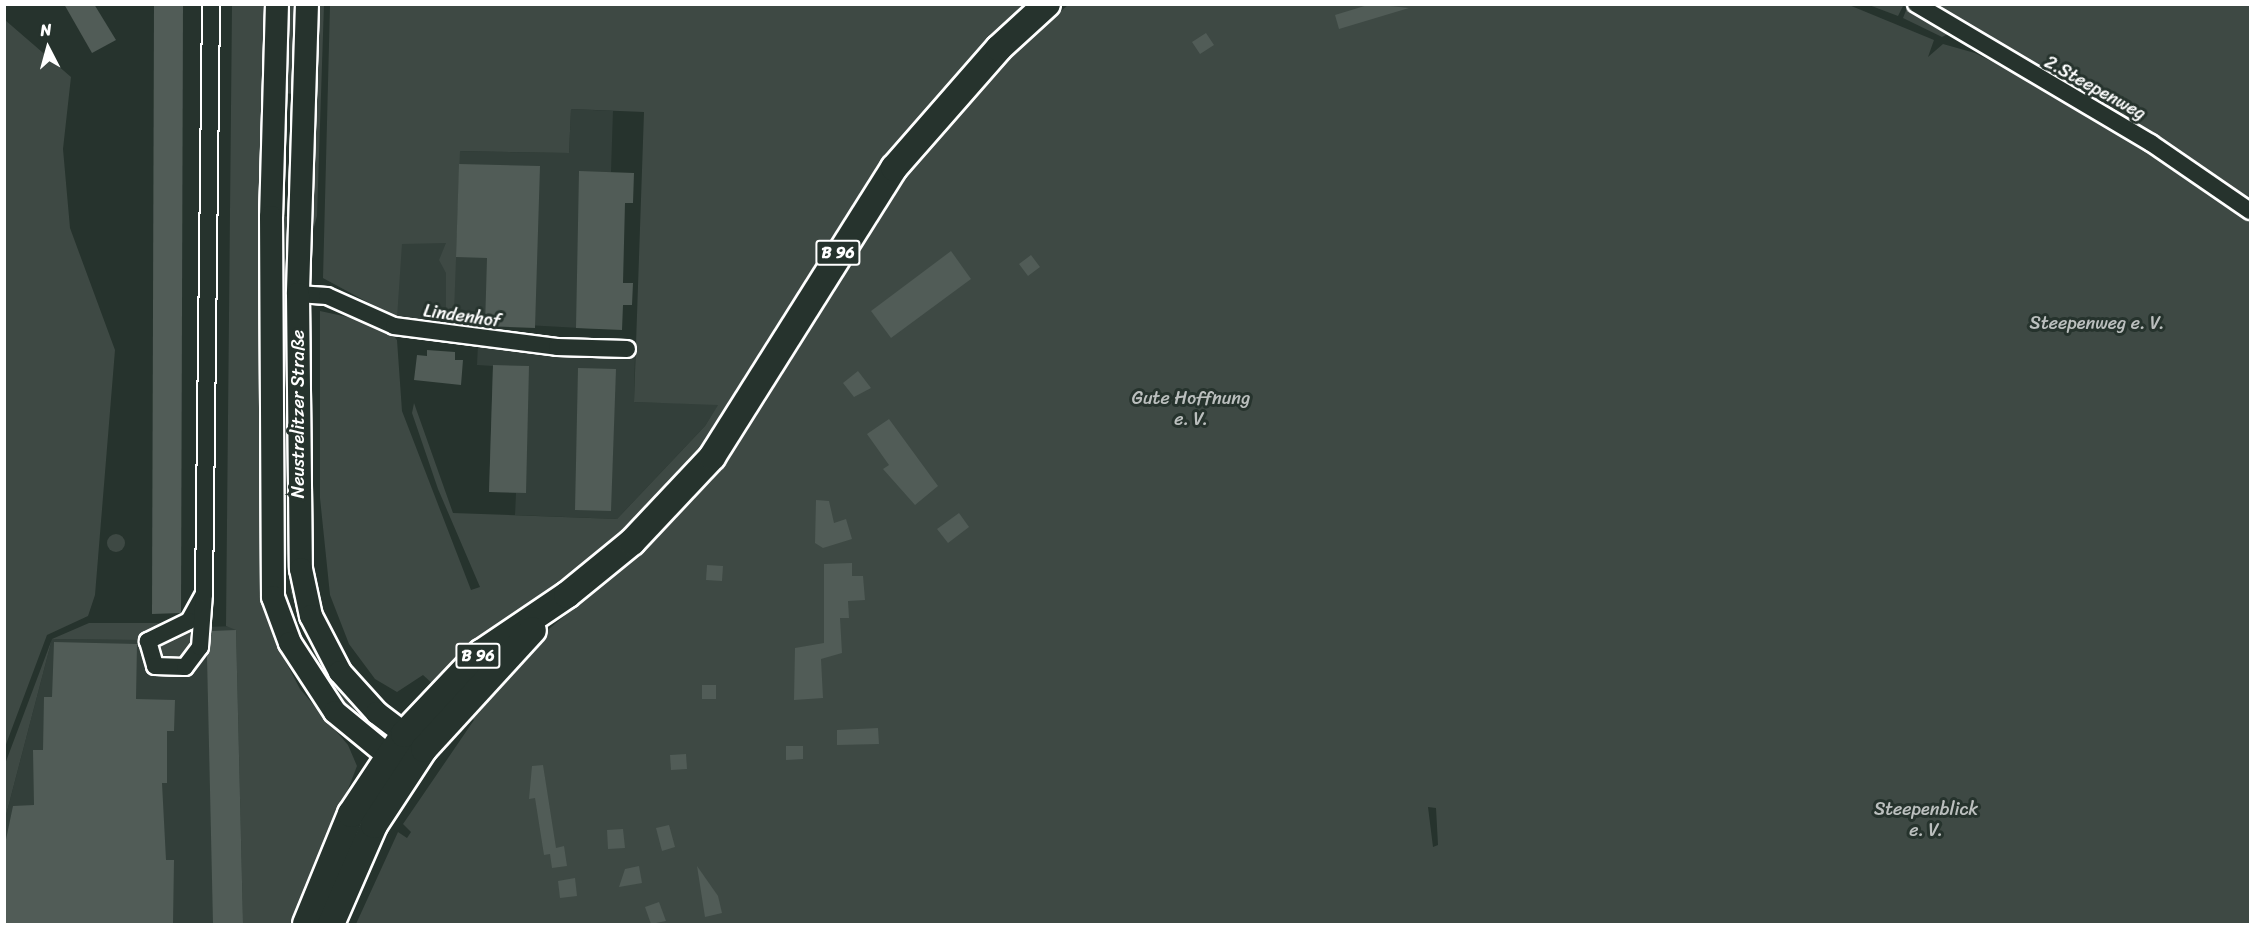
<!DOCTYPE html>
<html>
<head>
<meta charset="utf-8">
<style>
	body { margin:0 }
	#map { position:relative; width:2255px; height:929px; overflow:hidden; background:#26332d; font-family:Sriracha,sans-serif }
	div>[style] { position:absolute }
	.built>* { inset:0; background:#333f3a }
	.green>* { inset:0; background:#3e4944 }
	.round { border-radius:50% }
	.building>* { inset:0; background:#515c57 }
	.roads { filter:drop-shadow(2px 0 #fff) drop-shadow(-2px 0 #fff) drop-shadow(0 2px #fff) drop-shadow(0 -2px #fff) }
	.street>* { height:16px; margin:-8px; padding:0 8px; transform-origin:8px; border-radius:8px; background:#26332d }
	.secondary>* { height:22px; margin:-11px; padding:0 11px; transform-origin:11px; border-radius:11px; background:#26332d }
	.primary>* { height:26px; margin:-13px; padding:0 13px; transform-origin:13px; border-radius:13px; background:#26332d }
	span { translate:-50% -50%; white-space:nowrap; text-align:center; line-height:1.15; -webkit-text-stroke:6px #26332d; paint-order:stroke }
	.shield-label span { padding:2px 4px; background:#26332d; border:2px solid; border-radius:4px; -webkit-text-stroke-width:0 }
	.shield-label { font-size:16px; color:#fff; font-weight:700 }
	.street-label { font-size:18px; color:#fff }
	.park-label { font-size:18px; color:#bbbfbe }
	.frame { position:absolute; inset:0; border:6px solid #fff; pointer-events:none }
	.north { position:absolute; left:18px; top:18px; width:60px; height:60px; -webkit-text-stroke:4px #26332d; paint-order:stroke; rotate:354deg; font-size:16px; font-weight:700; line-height:24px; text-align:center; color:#fff }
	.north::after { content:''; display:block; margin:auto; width:21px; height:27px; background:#fff; clip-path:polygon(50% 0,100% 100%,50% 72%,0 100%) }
</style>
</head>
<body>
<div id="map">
	<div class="built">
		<i style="clip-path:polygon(571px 109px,613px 111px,611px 172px,601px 172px,598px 329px,397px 318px,323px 278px,459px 151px,569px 153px)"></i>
		<i style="clip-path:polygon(478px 344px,546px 356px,635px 357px,634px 402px,719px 404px,705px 426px,617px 519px,515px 515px,516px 493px,489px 492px,493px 366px,477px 365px)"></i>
		<i style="clip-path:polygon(236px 626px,243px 924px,5px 924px,5px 819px,52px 639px,139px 640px,146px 667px,154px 673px,204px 627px)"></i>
	</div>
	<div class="green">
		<i style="clip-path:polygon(324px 4px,317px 216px,313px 231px,318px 5px)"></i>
		<i style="clip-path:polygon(232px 5px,266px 5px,263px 598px,278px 647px,300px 689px,348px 745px,357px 766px,296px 924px,243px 924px,236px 630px,226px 626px)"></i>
		<i style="clip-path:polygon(287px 5px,297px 5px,293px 94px,283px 93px)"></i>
		<i style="clip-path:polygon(330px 5px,1029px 5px,943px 91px,884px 162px,830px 240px,746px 388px,701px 453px,624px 532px,472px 647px,434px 685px,423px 675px,397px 692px,375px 679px,349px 644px,330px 595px,320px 498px,320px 311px,357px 319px,390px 332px,397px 340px,402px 411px,471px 590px,480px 587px,438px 489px,412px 413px,414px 403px,453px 513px,617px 519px,705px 426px,718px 405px,634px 402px,644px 112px,571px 109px,569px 153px,460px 151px,454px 313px,460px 313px,452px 324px,446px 323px,446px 273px,439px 260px,446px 243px,402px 244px,397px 318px,323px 278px)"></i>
		<i style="clip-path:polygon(evenodd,1068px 5px,1849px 5px,1934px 40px,1928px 57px,1943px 44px,1975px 53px,2075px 104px,2250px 219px,2250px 924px,356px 924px,398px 832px,407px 838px,411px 832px,403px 824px,474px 720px,464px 711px,525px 649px,641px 552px,720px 464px,767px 400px,807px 327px,904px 176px,1009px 57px,1068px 5px,1428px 807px,1436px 808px,1438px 845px,1433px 847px,1428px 807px)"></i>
		<i style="clip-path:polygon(1869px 5px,1900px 5px,1903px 6px,1898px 16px)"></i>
		<i style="clip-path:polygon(1937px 5px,2250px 5px,2250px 202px,1966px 24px)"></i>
		<i style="clip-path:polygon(1907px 8px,1943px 25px,1950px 33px,1942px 37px,1903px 18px)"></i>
		<i style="clip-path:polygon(5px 20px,71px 77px,63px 149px,70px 228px,115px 350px,95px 595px,88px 616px,47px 635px,5px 747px)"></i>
		<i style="clip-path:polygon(281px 216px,293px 217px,287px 499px,303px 618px,325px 668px,376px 731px,343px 701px,321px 672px,291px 593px,281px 514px)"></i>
		<i class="round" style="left:107px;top:534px;width:18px;height:18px"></i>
		<i style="clip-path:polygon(89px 623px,166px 623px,139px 640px,52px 639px,5px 819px,5px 764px,52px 639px)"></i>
		<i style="clip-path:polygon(194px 627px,191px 653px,170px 665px,155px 654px,158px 641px)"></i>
	</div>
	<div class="building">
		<i style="clip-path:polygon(64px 4px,94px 4px,116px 40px,92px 53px)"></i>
		<i style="clip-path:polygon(154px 4px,183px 4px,181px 613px,152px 614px)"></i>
		<i style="clip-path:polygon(1371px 4px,1409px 8px,1339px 29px,1335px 15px)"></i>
		<i style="clip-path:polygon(1206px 33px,1214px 45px,1200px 54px,1192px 42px)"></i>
		<i style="clip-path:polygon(459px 164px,540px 166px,535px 328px,485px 326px,487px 258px,456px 257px)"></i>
		<i style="clip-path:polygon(579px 171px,634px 173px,633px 203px,625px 203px,623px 283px,633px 283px,632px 305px,623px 305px,622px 330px,576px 328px)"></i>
		<i style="clip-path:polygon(951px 251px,971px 279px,891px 338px,871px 311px)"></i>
		<i style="clip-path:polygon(1031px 255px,1040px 267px,1028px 276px,1019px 264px)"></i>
		<i style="clip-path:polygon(427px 350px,455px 352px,455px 360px,463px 360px,461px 385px,414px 380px,417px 355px,427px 356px)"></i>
		<i style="clip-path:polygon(493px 365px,529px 366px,526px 493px,489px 492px)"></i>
		<i style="clip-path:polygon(578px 368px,616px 369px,611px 511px,575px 510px)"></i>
		<i style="clip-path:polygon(858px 371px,871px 388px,854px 397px,843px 383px)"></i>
		<i style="clip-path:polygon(889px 419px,938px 486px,915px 505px,883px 469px,889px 465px,867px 434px)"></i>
		<i style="clip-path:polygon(816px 500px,829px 501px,834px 523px,846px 519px,852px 539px,823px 548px,815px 543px)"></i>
		<i style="clip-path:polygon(959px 513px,969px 527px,948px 543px,937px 529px)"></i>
		<i style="clip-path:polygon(852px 563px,852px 576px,863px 576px,865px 600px,848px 601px,849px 618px,840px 618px,842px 653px,821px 659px,823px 698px,794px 700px,795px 648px,824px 643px,824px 564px)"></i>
		<i style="clip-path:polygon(707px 565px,723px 566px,722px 581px,706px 580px)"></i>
		<i style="clip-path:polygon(236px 630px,243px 924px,213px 924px,207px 656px,212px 631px)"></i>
		<i style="clip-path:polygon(54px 642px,137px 644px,136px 699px,175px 700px,174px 731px,167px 731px,167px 783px,162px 783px,166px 860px,174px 860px,173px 924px,4px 924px,4px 849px,13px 806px,34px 805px,33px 750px,43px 750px,44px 697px,52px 697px)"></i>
		<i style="clip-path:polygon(702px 685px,716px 685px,716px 699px,702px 699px)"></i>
		<i style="clip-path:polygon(878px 728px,879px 744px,837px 745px,837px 730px)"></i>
		<i style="clip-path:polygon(786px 746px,803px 746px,803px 759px,786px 760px)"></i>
		<i style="clip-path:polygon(686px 754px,687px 769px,671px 770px,670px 755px)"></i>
		<i style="clip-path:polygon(543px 765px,556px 848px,564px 846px,567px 866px,552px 868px,550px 854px,544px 855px,535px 798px,529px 799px,532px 766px)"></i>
		<i style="clip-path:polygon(669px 825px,675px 847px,662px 851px,656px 828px)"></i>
		<i style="clip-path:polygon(623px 829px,625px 848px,608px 849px,607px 830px)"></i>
		<i style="clip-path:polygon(639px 866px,642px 883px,619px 887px,625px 869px)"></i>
		<i style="clip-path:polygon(697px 866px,718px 896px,722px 913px,705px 917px)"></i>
		<i style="clip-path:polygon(575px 878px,577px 896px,560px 898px,558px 881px)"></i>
		<i style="clip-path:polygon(659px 902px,666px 921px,651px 924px,645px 907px)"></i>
	</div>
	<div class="roads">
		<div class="street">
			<i style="left:1916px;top:4px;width:273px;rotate:30.6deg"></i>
			<i style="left:2151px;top:143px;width:120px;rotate:34.5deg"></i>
			<i style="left:298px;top:294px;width:29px;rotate:4deg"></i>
			<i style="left:327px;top:296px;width:73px;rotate:24.1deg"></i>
			<i style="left:394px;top:326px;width:164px;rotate:7.3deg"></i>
			<i style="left:557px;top:347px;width:70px;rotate:1.6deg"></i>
			<i style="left:204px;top:594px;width:31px;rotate:119deg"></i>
			<i style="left:189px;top:621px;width:46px;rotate:154deg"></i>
			<i style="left:148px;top:641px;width:26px;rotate:74deg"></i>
			<i style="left:155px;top:666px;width:30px;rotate:2deg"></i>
			<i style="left:185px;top:667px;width:25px;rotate:-53deg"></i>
			<i style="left:200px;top:647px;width:53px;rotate:-85.7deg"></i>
			<i style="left:204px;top:594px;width:590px;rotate:-89.32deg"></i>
		</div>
		<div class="secondary">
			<i style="left:277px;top:4px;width:213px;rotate:91.6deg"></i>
			<i style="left:271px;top:217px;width:380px;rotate:89.7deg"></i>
			<i style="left:273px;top:597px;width:49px;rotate:69.7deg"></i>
			<i style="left:290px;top:643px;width:82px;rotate:56.9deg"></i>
			<i style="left:335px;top:712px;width:87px;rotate:39.4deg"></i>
			<i style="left:307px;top:4px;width:290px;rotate:91.8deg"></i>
			<i style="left:298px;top:294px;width:275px;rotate:89.4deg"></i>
			<i style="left:301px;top:569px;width:48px;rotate:78deg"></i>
			<i style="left:311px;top:616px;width:63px;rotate:62.6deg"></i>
			<i style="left:340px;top:672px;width:55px;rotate:47.9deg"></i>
			<i style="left:377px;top:713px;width:53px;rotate:37.3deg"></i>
		</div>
		<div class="primary">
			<i style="left:306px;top:924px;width:119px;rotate:-67.8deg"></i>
			<i style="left:351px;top:814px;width:96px;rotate:-56.5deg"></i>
			<i style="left:404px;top:734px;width:112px;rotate:-46.5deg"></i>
			<i style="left:481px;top:653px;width:104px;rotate:-34deg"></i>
			<i style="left:567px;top:595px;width:84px;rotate:-39.2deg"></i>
			<i style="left:632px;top:542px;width:117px;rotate:-46.7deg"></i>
			<i style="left:712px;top:457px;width:342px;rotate:-57.8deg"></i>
			<i style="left:894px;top:168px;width:159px;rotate:-48.8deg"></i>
			<i style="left:999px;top:48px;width:65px;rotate:-42.5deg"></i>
			<i style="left:331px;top:924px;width:108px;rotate:-66.5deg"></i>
			<i style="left:374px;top:825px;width:91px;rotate:-56.7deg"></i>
			<i style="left:424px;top:749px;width:161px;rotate:-47.5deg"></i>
		</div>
	</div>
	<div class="shield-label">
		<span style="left:838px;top:253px">B 96</span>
		<span style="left:478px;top:656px">B 96</span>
	</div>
	<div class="street-label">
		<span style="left:2095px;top:88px;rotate:29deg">2.Steepenweg</span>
		<span style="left:462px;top:316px;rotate:8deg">Lindenhof</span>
		<span style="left:298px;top:414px;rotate:-90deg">Neustrelitzer Straße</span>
	</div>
	<div class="park-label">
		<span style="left:2097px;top:323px">Steepenweg e. V.</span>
		<span style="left:1191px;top:409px">Gute Hoffnung<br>e. V.</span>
		<span style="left:1926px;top:820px">Steepenblick<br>e. V.</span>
	</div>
	<div class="frame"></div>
	<div class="north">N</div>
</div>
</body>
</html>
